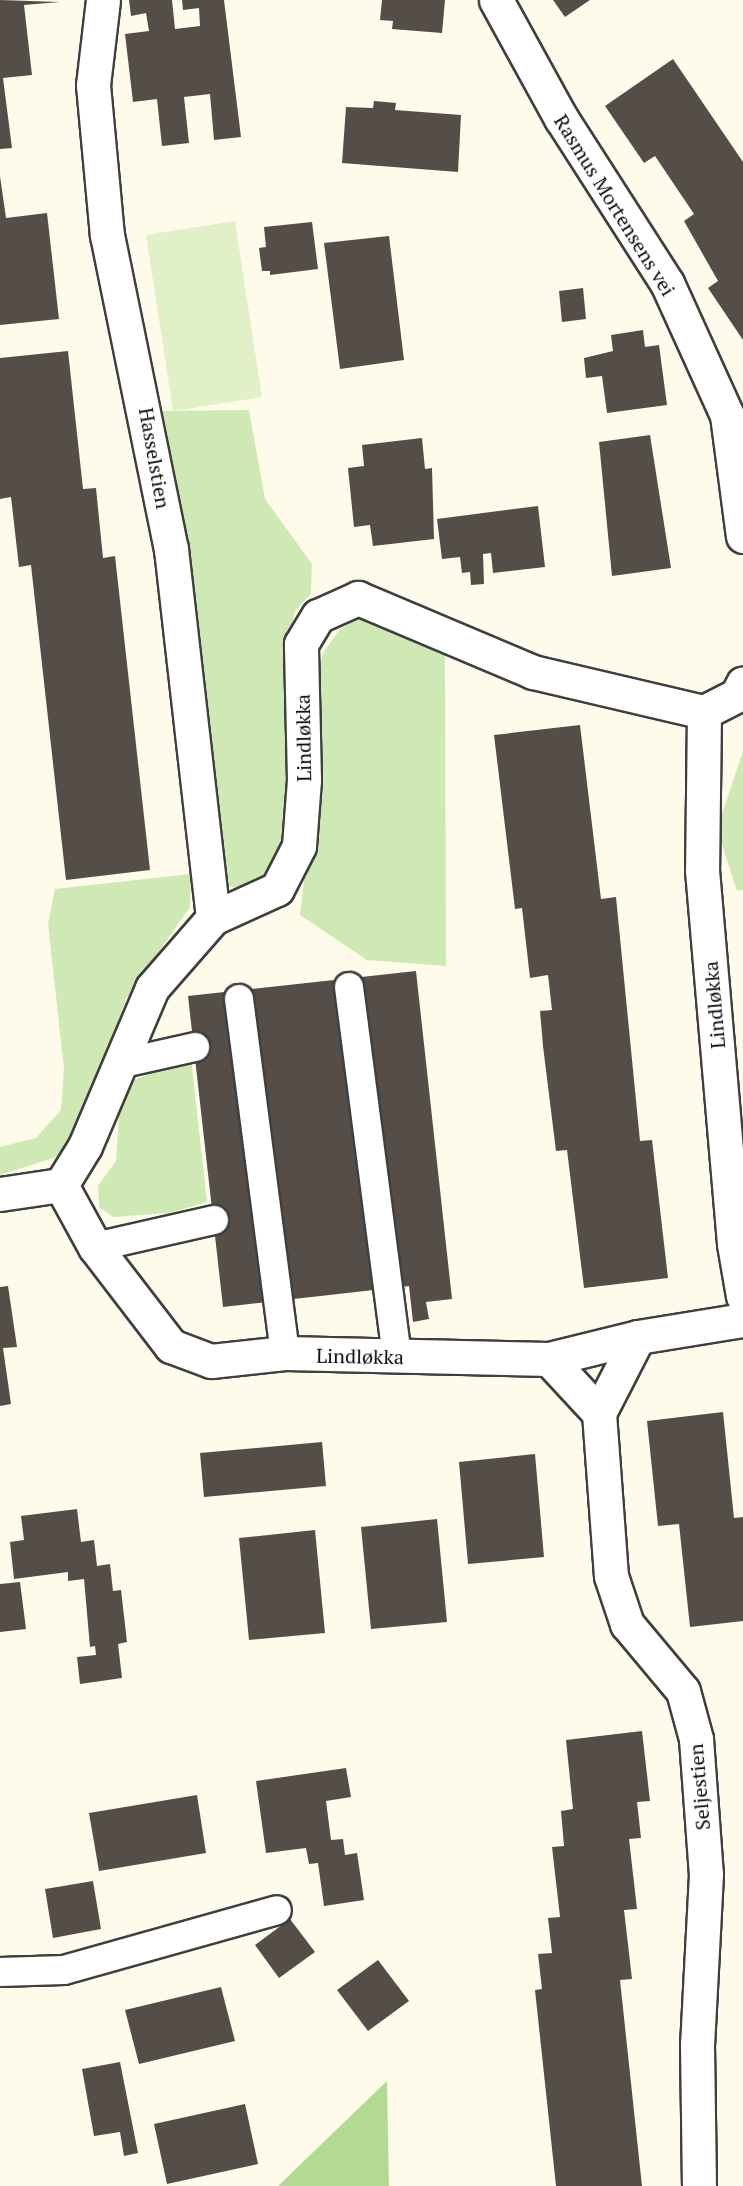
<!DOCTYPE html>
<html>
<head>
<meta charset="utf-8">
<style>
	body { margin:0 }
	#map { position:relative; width:743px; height:2186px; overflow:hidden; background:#fffbeb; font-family:"PT Serif",serif }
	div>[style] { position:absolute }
	.green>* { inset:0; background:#cfe9b5 }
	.forest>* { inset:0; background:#b2da94 }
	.pitch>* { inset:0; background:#e1f0c7 }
	.building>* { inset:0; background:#554d48 }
	.roads { filter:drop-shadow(2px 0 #3f3f3f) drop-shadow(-2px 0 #3f3f3f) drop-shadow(0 2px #3f3f3f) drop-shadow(0 -2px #3f3f3f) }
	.lane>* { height:28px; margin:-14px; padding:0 14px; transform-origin:14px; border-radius:14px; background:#fff }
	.street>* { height:33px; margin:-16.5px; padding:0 16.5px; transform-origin:16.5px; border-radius:16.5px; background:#fff }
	span { translate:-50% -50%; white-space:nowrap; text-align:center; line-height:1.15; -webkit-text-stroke:6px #fff; paint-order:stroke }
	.street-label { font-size:20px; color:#0c0c0c }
</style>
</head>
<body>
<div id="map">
	<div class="green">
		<i style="clip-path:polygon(249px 410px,265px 499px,312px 564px,311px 594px,295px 611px,284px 659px,287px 834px,264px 882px,246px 890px,229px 886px,220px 874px,162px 411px)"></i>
		<i style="clip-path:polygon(363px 615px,445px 650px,446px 966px,367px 960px,300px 915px,315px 783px,313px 696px,323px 653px,339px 630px)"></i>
		<i style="clip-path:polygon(743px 751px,743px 890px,737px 891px,717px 829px)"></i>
		<i style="clip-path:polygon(191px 874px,190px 907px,126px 999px,81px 1128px,56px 1157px,0 1175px,0 1147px,36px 1138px,61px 1110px,64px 1069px,48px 924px,55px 889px)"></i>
		<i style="clip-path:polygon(191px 1058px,207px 1202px,169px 1213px,113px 1217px,99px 1207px,98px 1186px,116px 1161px,120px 1105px,134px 1080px)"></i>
	</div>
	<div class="forest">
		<i style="clip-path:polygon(387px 2081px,389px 2186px,278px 2186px)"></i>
	</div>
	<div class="pitch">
		<i style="clip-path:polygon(235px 221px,262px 397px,173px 411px,146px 235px)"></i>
	</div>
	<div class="building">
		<i style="clip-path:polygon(0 0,60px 2px,24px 5px,32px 75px,3px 78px,12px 148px,0 149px)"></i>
		<i style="clip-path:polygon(129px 0,172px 0,175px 29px,200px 26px,199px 8px,183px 10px,182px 0,224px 0,241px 137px,214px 140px,210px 94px,184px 97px,189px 143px,162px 146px,157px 99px,133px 102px,125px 34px,149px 31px,146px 13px,131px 16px)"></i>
		<i style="clip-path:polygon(382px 0,445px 0,442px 33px,392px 29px,393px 21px,380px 20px)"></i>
		<i style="clip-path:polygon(553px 0,590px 0,565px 17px)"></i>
		<i style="clip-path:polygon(673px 59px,743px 162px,743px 340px,708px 288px,718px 281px,684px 221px,694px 214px,655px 156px,644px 163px,605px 106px)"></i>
		<i style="clip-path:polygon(374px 101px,396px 103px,395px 110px,461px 115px,458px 172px,342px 163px,346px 107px,373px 108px)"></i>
		<i style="clip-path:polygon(0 176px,6px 218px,47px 213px,59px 319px,0 325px)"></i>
		<i style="clip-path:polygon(312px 222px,318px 269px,270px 275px,270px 271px,262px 271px,259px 248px,266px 247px,264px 227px)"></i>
		<i style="clip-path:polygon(389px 236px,404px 360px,340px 369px,324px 243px)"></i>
		<i style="clip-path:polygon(583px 288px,586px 319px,562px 322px,559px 291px)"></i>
		<i style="clip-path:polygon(643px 330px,645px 347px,659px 345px,667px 405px,607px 413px,602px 376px,586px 378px,584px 358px,613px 351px,611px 335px)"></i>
		<i style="clip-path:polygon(68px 351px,83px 489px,96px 488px,103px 558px,115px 556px,150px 870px,66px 880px,31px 565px,19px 567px,11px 497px,0 499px,0 358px)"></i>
		<i style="clip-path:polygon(650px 435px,671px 568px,612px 576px,599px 442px)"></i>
		<i style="clip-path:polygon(422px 438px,425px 469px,432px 468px,434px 539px,373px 546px,370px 525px,354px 527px,348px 468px,364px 466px,362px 445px)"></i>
		<i style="clip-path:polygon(538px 506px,545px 567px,493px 573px,491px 553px,483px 554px,484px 584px,471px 585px,470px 572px,462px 573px,460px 557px,442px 559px,437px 519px)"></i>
		<i style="clip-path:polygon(580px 725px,601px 899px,616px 897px,640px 1141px,652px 1140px,668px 1278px,584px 1288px,567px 1150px,556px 1151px,543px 1046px,540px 1011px,552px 1010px,548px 975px,530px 978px,522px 908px,515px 909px,494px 735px)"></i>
		<i style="clip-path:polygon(416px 971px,452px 1299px,426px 1302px,429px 1319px,413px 1322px,409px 1286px,223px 1307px,188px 996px)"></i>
		<i style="clip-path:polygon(8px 1286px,17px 1347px,3px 1348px,11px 1404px,0 1406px,0 1287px)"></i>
		<i style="clip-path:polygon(723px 1412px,734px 1518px,743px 1517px,743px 1621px,690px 1627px,679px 1524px,658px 1526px,647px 1421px)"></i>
		<i style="clip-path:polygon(322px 1442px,326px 1486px,204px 1497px,200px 1453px)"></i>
		<i style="clip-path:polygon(535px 1454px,544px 1557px,468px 1564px,459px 1462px)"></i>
		<i style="clip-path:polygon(77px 1509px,81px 1542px,94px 1540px,97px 1566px,110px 1564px,113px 1591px,121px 1590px,127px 1642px,118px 1644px,122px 1678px,80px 1684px,77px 1657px,96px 1655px,95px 1646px,90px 1647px,84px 1579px,68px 1581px,68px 1572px,14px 1579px,10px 1542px,24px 1540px,21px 1516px)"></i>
		<i style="clip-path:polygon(437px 1519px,447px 1622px,371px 1629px,361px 1527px)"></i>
		<i style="clip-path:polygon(315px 1530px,325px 1633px,249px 1640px,239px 1538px)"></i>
		<i style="clip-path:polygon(20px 1582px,26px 1629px,0 1632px,0 1584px)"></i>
		<i style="clip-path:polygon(642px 1731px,650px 1801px,637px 1802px,641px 1838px,629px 1839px,637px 1909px,624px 1910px,632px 1979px,620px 1980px,642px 2186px,556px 2186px,535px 1990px,542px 1989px,538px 1954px,552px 1953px,548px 1918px,560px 1917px,552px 1847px,564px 1846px,561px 1811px,573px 1809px,566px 1740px)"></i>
		<i style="clip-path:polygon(346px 1768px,351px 1797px,326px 1801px,331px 1840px,343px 1839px,345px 1855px,357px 1853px,364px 1900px,324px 1906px,318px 1863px,309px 1864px,306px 1848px,266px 1853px,256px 1781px)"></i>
		<i style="clip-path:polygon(197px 1795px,206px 1853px,99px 1871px,89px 1813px)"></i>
		<i style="clip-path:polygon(93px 1881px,101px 1929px,53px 1938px,45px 1889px)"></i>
		<i style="clip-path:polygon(290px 1919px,315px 1952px,279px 1978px,255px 1945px)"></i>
		<i style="clip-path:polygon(378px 1960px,409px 2001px,368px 2031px,337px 1990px)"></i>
		<i style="clip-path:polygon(221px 1987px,235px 2041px,139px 2064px,125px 2010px)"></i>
		<i style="clip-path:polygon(120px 2062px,138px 2153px,124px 2156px,120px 2132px,94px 2136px,82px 2069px)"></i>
		<i style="clip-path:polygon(245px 2104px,258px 2164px,167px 2184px,154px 2124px)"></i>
	</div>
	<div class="roads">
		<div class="lane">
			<i style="left:349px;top:987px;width:373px;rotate:82.6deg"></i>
			<i style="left:239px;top:999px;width:357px;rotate:82.6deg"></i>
			<i style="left:119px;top:1064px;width:78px;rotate:-12.6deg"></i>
			<i style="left:95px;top:1247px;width:122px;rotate:-12.8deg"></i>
			<i style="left:0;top:1972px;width:64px;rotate:-1.8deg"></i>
			<i style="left:64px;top:1970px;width:221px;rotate:-15.7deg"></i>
		</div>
		<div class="street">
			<i style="left:103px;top:0;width:86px;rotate:96.7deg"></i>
			<i style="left:93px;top:85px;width:151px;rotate:84.7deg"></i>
			<i style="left:107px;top:235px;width:320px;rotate:78.5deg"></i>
			<i style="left:171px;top:549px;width:371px;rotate:83.5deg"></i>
			<i style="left:496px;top:0;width:135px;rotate:61.2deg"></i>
			<i style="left:561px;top:118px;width:196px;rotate:57.3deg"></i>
			<i style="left:667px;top:283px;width:145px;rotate:65.6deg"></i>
			<i style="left:727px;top:415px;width:122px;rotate:82.5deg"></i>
			<i style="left:704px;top:712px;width:37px;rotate:-27deg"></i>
			<i style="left:737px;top:695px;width:13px;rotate:-63deg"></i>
			<i style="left:61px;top:1185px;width:46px;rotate:-58.4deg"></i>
			<i style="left:85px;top:1146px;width:172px;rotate:-67deg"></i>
			<i style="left:152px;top:988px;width:93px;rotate:-48.9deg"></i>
			<i style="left:213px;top:918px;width:70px;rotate:-24.4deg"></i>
			<i style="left:277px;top:889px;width:48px;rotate:-62.9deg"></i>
			<i style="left:299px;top:846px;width:66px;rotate:-85.7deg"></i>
			<i style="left:304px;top:780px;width:136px;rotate:-91.3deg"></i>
			<i style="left:301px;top:644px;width:33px;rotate:-59deg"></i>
			<i style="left:318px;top:616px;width:44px;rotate:-24.2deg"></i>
			<i style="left:358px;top:598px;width:190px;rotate:22.9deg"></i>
			<i style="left:533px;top:672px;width:176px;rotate:13.2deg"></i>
			<i style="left:704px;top:712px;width:158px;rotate:90.7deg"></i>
			<i style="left:702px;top:870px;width:375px;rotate:85.1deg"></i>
			<i style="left:734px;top:1244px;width:53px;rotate:80.2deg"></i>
			<i style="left:0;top:1194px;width:62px;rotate:-8.4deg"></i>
			<i style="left:61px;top:1185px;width:71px;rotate:61.3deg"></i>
			<i style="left:95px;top:1247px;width:125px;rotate:52.5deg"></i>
			<i style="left:171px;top:1346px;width:43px;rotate:20.6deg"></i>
			<i style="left:211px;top:1361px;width:74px;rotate:-6.2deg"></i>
			<i style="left:285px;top:1353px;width:264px;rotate:1.3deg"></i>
			<i style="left:549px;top:1359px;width:92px;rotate:-13.9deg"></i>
			<i style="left:638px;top:1337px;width:106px;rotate:-9.2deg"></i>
			<i style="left:638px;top:1337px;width:85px;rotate:117.2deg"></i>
			<i style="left:599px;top:1413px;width:163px;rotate:85.8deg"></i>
			<i style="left:611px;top:1576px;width:51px;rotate:71.6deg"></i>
			<i style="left:627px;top:1624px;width:87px;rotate:50.1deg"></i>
			<i style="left:683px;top:1691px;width:50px;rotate:74.8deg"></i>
			<i style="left:696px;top:1739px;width:135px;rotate:85.8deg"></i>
			<i style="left:706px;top:1874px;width:170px;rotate:93deg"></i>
			<i style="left:697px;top:2044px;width:142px;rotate:89.2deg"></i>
			<i style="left:549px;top:1359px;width:74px;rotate:47.2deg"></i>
		</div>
	</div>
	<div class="street-label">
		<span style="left:615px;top:205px;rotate:58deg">Rasmus Mortensens vei</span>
		<span style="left:155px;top:458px;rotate:80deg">Hasselstien</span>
		<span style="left:303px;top:738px;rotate:-91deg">Lindløkka</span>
		<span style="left:714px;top:1005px;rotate:-95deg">Lindløkka</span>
		<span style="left:360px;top:1356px;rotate:1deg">Lindløkka</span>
		<span style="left:699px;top:1787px;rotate:-95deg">Seljestien</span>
	</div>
</div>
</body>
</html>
